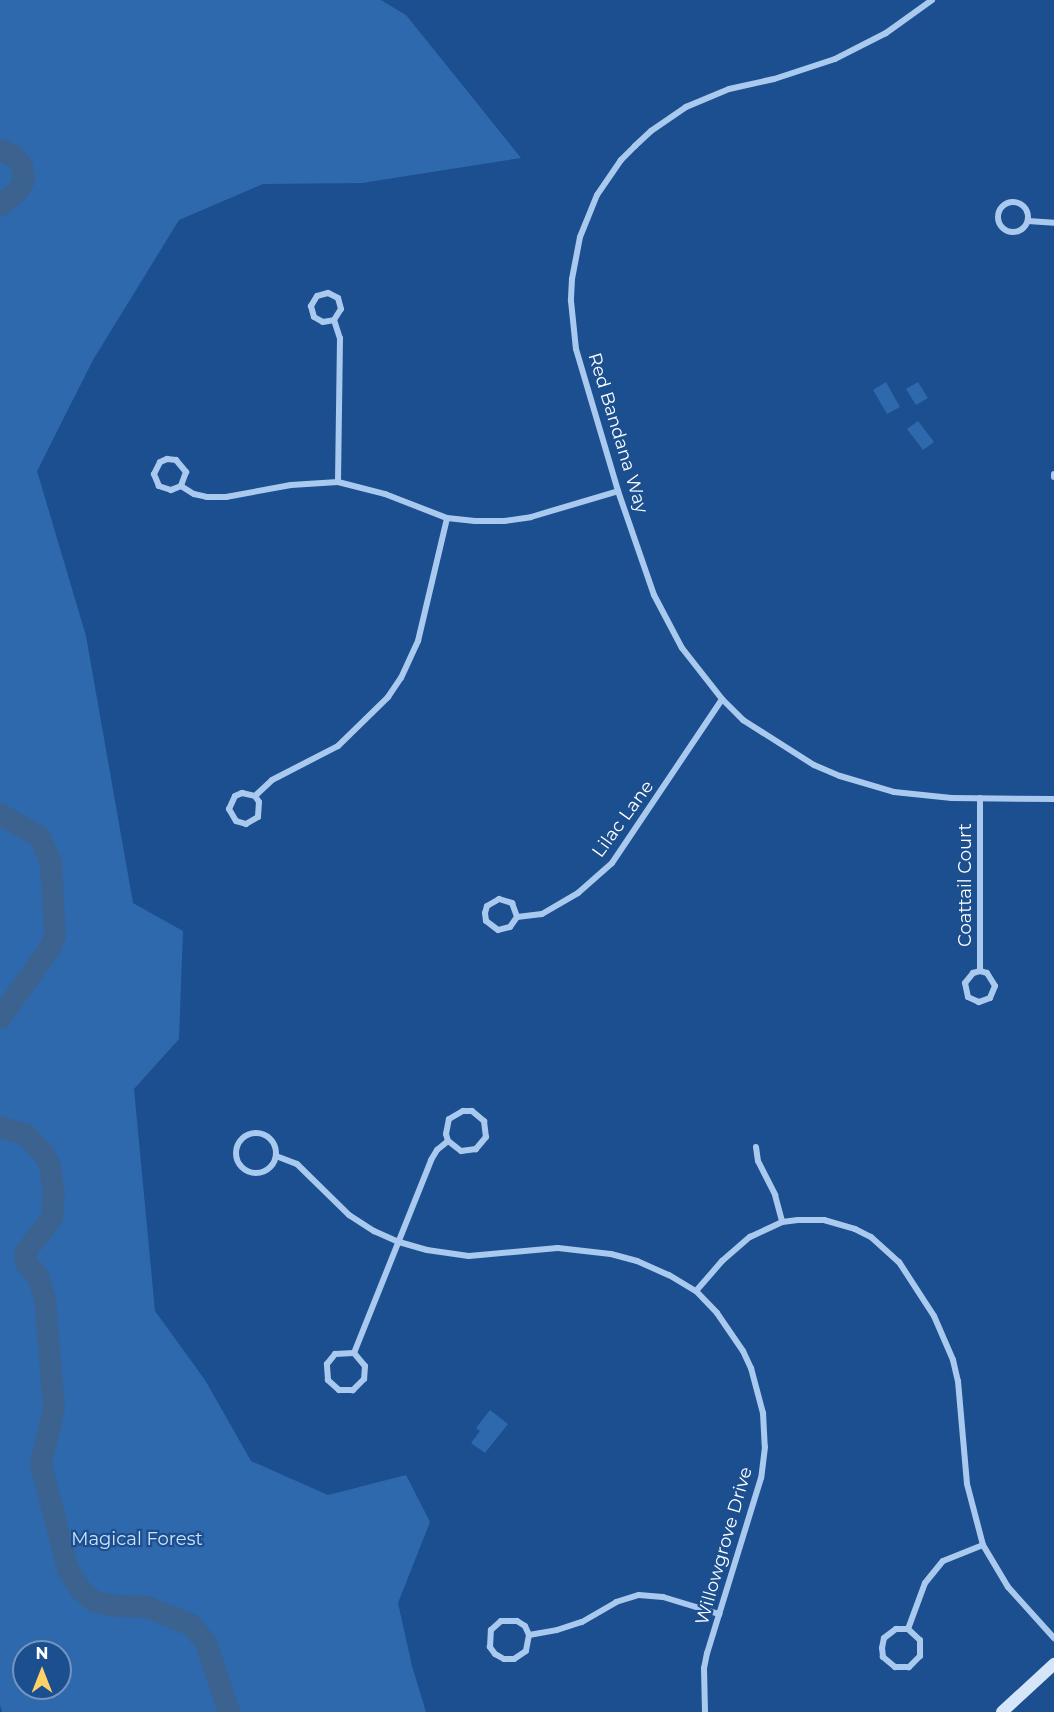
<!DOCTYPE html>
<html>
<head>
<meta charset="utf-8">
<style>
	body { margin:0 }
	#map { position:relative; width:1054px; height:1712px; overflow:hidden; background:#1b4f8f; font-family:Montserrat,sans-serif }
	div>[style] { position:absolute }
	.green>* { inset:0; background:#2e69ad }
	.river>* { height:22px; margin:-11px; padding:0 11px; transform-origin:11px; border-radius:11px; background:#3c6290 }
	.street>* { height:6px; margin:-3px; padding:0 3px; transform-origin:3px; border-radius:3px; background:#a9c9ee }
	.street>.ring { margin:-3px; padding:0; box-sizing:content-box; background:none; border:6px solid #a9c9ee; border-radius:50% }
	.secondary>* { height:12px; margin:-6px; padding:0 6px; transform-origin:6px; border-radius:6px; background:#d6e6fa }
	span { translate:-50% -50%; white-space:nowrap; text-align:center; line-height:1.15; -webkit-text-stroke:4.5px #1b4f8f; paint-order:stroke }
	.street-label { font-size:18px; color:#fff }
	.park-label { font-size:18px; color:#cfe3fa }
	.north { position:absolute; left:12px; top:1640px; width:60px; height:60px; box-sizing:border-box; background:#1b4f8f; border:2px solid #7695bc; border-radius:50%; rotate:0deg; font-size:16px; font-weight:700; line-height:24px; text-align:center; color:#fff }
	.north::after { content:''; display:block; margin:auto; width:21px; height:27px; background:#ffd166; clip-path:polygon(50% 0,100% 100%,50% 72%,0 100%) }
</style>
</head>
<body>
<div id="map">
	<div class="green">
		<i style="clip-path:polygon(evenodd,0 0,381px 0,406px 15px,521px 158px,362px 183px,263px 184px,179px 220px,93px 360px,37px 471px,86px 636px,133px 903px,183px 931px,179px 1039px,134px 1089px,155px 1311px,205px 1380px,251px 1461px,328px 1495px,406px 1475px,430px 1522px,398px 1603px,412px 1666px,426px 1712px,2px 1712px,0 1705px,0 0,24px 1652px,60px 1652px,60px 1688px,24px 1688px,24px 1652px)"></i>
		<i style="clip-path:polygon(886px 382px,900px 407px,887px 414px,873px 390px)"></i>
		<i style="clip-path:polygon(918px 382px,928px 398px,916px 405px,906px 389px)"></i>
		<i style="clip-path:polygon(918px 421px,934px 442px,923px 450px,907px 429px)"></i>
		<i style="clip-path:polygon(490px 1410px,508px 1424px,485px 1453px,471px 1443px,480px 1431px,476px 1428px)"></i>
	</div>
	<div class="river">
		<i style="left:0;top:150px;width:15px;rotate:23deg"></i>
		<i style="left:14px;top:156px;width:13px;rotate:51deg"></i>
		<i style="left:22px;top:166px;width:14px;rotate:82deg"></i>
		<i style="left:24px;top:180px;width:14px;rotate:120deg"></i>
		<i style="left:17px;top:192px;width:22px;rotate:141deg"></i>
		<i style="left:0;top:814px;width:46px;rotate:29.9deg"></i>
		<i style="left:40px;top:837px;width:28px;rotate:67deg"></i>
		<i style="left:51px;top:863px;width:72px;rotate:86.8deg"></i>
		<i style="left:55px;top:935px;width:14px;rotate:111deg"></i>
		<i style="left:50px;top:948px;width:86px;rotate:125.5deg"></i>
		<i style="left:0;top:1127px;width:27px;rotate:17deg"></i>
		<i style="left:26px;top:1135px;width:26px;rotate:47deg"></i>
		<i style="left:44px;top:1154px;width:13px;rotate:63deg"></i>
		<i style="left:50px;top:1166px;width:27px;rotate:82deg"></i>
		<i style="left:54px;top:1193px;width:25px;rotate:95deg"></i>
		<i style="left:52px;top:1218px;width:44px;rotate:127.6deg"></i>
		<i style="left:25px;top:1253px;width:10px;rotate:84deg"></i>
		<i style="left:26px;top:1263px;width:18px;rotate:49deg"></i>
		<i style="left:38px;top:1277px;width:22px;rotate:72deg"></i>
		<i style="left:45px;top:1298px;width:110px;rotate:85.3deg"></i>
		<i style="left:54px;top:1408px;width:57px;rotate:103.1deg"></i>
		<i style="left:41px;top:1464px;width:109px;rotate:75.7deg"></i>
		<i style="left:68px;top:1570px;width:24px;rotate:57deg"></i>
		<i style="left:81px;top:1590px;width:18px;rotate:41deg"></i>
		<i style="left:95px;top:1602px;width:22px;rotate:10deg"></i>
		<i style="left:117px;top:1606px;width:30px;rotate:2deg"></i>
		<i style="left:147px;top:1607px;width:48px;rotate:22.2deg"></i>
		<i style="left:191px;top:1625px;width:23px;rotate:50deg"></i>
		<i style="left:206px;top:1643px;width:73px;rotate:71.6deg"></i>
	</div>
	<div class="street">
		<i style="left:932px;top:0;width:57px;rotate:144.3deg"></i>
		<i style="left:886px;top:33px;width:57px;rotate:153deg"></i>
		<i style="left:835px;top:59px;width:64px;rotate:161.8deg"></i>
		<i style="left:774px;top:79px;width:46px;rotate:167.5deg"></i>
		<i style="left:729px;top:89px;width:47px;rotate:157.3deg"></i>
		<i style="left:686px;top:107px;width:42px;rotate:145.6deg"></i>
		<i style="left:651px;top:131px;width:22px;rotate:137deg"></i>
		<i style="left:635px;top:146px;width:20px;rotate:135deg"></i>
		<i style="left:621px;top:160px;width:42px;rotate:124.4deg"></i>
		<i style="left:597px;top:195px;width:45px;rotate:112deg"></i>
		<i style="left:580px;top:237px;width:43px;rotate:100.8deg"></i>
		<i style="left:572px;top:279px;width:22px;rotate:93deg"></i>
		<i style="left:571px;top:301px;width:48px;rotate:84.1deg"></i>
		<i style="left:576px;top:349px;width:148px;rotate:73.5deg"></i>
		<i style="left:618px;top:491px;width:110px;rotate:70.9deg"></i>
		<i style="left:654px;top:595px;width:60px;rotate:62.2deg"></i>
		<i style="left:682px;top:648px;width:65px;rotate:51.9deg"></i>
		<i style="left:722px;top:699px;width:30px;rotate:45deg"></i>
		<i style="left:743px;top:720px;width:84px;rotate:32.4deg"></i>
		<i style="left:814px;top:765px;width:28px;rotate:23deg"></i>
		<i style="left:840px;top:776px;width:56px;rotate:16.5deg"></i>
		<i style="left:894px;top:792px;width:58px;rotate:5.9deg"></i>
		<i style="left:952px;top:798px;width:102px;rotate:0.6deg"></i>
		<i class="ring" style="left:998px;top:202px;width:24px;height:24px"></i>
		<i style="left:1028px;top:221px;width:26px;rotate:4deg"></i>
		<i style="left:334px;top:320px;width:13px;rotate:-58deg"></i>
		<i style="left:341px;top:309px;width:11px;rotate:-105deg"></i>
		<i style="left:338px;top:298px;width:11px;rotate:-153deg"></i>
		<i style="left:328px;top:293px;width:11px;rotate:165deg"></i>
		<i style="left:317px;top:296px;width:12px;rotate:121deg"></i>
		<i style="left:311px;top:306px;width:11px;rotate:75deg"></i>
		<i style="left:314px;top:317px;width:10px;rotate:29deg"></i>
		<i style="left:323px;top:322px;width:11px;rotate:-10deg"></i>
		<i style="left:334px;top:320px;width:19px;rotate:72deg"></i>
		<i style="left:340px;top:338px;width:144px;rotate:90.8deg"></i>
		<i style="left:1054px;top:474px;width:3px;rotate:90deg"></i>
		<i style="left:181px;top:486px;width:11px;rotate:158deg"></i>
		<i style="left:171px;top:490px;width:13px;rotate:-162deg"></i>
		<i style="left:159px;top:486px;width:13px;rotate:-113deg"></i>
		<i style="left:154px;top:474px;width:13px;rotate:-63deg"></i>
		<i style="left:160px;top:462px;width:8px;rotate:-23deg"></i>
		<i style="left:167px;top:459px;width:9px;rotate:6deg"></i>
		<i style="left:176px;top:460px;width:16px;rotate:50deg"></i>
		<i style="left:186px;top:472px;width:15px;rotate:110deg"></i>
		<i style="left:181px;top:486px;width:15px;rotate:32deg"></i>
		<i style="left:194px;top:494px;width:13px;rotate:13deg"></i>
		<i style="left:207px;top:497px;width:19px"></i>
		<i style="left:226px;top:497px;width:66px;rotate:-10.5deg"></i>
		<i style="left:291px;top:485px;width:47px;rotate:-3.7deg"></i>
		<i style="left:338px;top:482px;width:49px;rotate:14.3deg"></i>
		<i style="left:385px;top:494px;width:66px;rotate:21.2deg"></i>
		<i style="left:447px;top:518px;width:28px;rotate:6deg"></i>
		<i style="left:475px;top:521px;width:29px"></i>
		<i style="left:504px;top:521px;width:27px;rotate:-8deg"></i>
		<i style="left:531px;top:517px;width:91px;rotate:-16.6deg"></i>
		<i style="left:255px;top:796px;width:7px;rotate:56deg"></i>
		<i style="left:259px;top:802px;width:15px;rotate:94deg"></i>
		<i style="left:258px;top:817px;width:14px;rotate:150deg"></i>
		<i style="left:246px;top:824px;width:10px;rotate:-163deg"></i>
		<i style="left:236px;top:821px;width:14px;rotate:-120deg"></i>
		<i style="left:229px;top:809px;width:14px;rotate:-65deg"></i>
		<i style="left:235px;top:796px;width:8px;rotate:-23deg"></i>
		<i style="left:242px;top:793px;width:13px;rotate:13deg"></i>
		<i style="left:255px;top:796px;width:23px;rotate:-43deg"></i>
		<i style="left:272px;top:780px;width:74px;rotate:-27.3deg"></i>
		<i style="left:338px;top:746px;width:70px;rotate:-44.4deg"></i>
		<i style="left:388px;top:697px;width:23px;rotate:-56deg"></i>
		<i style="left:401px;top:678px;width:41px;rotate:-65.3deg"></i>
		<i style="left:418px;top:641px;width:126px;rotate:-76.7deg"></i>
		<i style="left:517px;top:917px;width:12px;rotate:125deg"></i>
		<i style="left:510px;top:927px;width:12px;rotate:166deg"></i>
		<i style="left:498px;top:930px;width:15px;rotate:-143deg"></i>
		<i style="left:486px;top:921px;width:8px;rotate:-97deg"></i>
		<i style="left:485px;top:913px;width:7px;rotate:-74deg"></i>
		<i style="left:487px;top:906px;width:14px;rotate:-30deg"></i>
		<i style="left:499px;top:899px;width:14px;rotate:17deg"></i>
		<i style="left:512px;top:903px;width:15px;rotate:70deg"></i>
		<i style="left:517px;top:917px;width:25px;rotate:-7deg"></i>
		<i style="left:542px;top:914px;width:42px;rotate:-30.3deg"></i>
		<i style="left:578px;top:893px;width:45px;rotate:-41.4deg"></i>
		<i style="left:612px;top:863px;width:197px;rotate:-56.1deg"></i>
		<i style="left:980px;top:971px;width:7px;rotate:16deg"></i>
		<i style="left:987px;top:973px;width:15px;rotate:58deg"></i>
		<i style="left:995px;top:986px;width:13px;rotate:113deg"></i>
		<i style="left:990px;top:998px;width:12px;rotate:160deg"></i>
		<i style="left:979px;top:1002px;width:12px;rotate:-156deg"></i>
		<i style="left:968px;top:997px;width:14px;rotate:-102deg"></i>
		<i style="left:965px;top:983px;width:13px;rotate:-51deg"></i>
		<i style="left:973px;top:973px;width:7px;rotate:-16deg"></i>
		<i style="left:980px;top:971px;width:173px;rotate:-90deg"></i>
		<i class="ring" style="left:236px;top:1133px;width:34px;height:34px"></i>
		<i style="left:756px;top:1147px;width:14px;rotate:82deg"></i>
		<i style="left:758px;top:1161px;width:38px;rotate:63deg"></i>
		<i style="left:775px;top:1195px;width:28px;rotate:75deg"></i>
		<i style="left:276px;top:1156px;width:22px;rotate:21deg"></i>
		<i style="left:297px;top:1164px;width:73px;rotate:44.4deg"></i>
		<i style="left:349px;top:1215px;width:30px;rotate:33deg"></i>
		<i style="left:374px;top:1231px;width:27px;rotate:24deg"></i>
		<i style="left:399px;top:1242px;width:29px;rotate:16deg"></i>
		<i style="left:427px;top:1250px;width:42px;rotate:8.1deg"></i>
		<i style="left:469px;top:1256px;width:89px;rotate:-5.1deg"></i>
		<i style="left:558px;top:1248px;width:53px;rotate:6.5deg"></i>
		<i style="left:611px;top:1254px;width:27px;rotate:15deg"></i>
		<i style="left:637px;top:1261px;width:35px;rotate:24deg"></i>
		<i style="left:669px;top:1275px;width:31px;rotate:31deg"></i>
		<i style="left:696px;top:1291px;width:30px;rotate:46deg"></i>
		<i style="left:717px;top:1313px;width:46px;rotate:55.6deg"></i>
		<i style="left:743px;top:1351px;width:19px;rotate:65deg"></i>
		<i style="left:751px;top:1368px;width:47px;rotate:75.1deg"></i>
		<i style="left:763px;top:1413px;width:34px;rotate:87deg"></i>
		<i style="left:765px;top:1447px;width:31px;rotate:97deg"></i>
		<i style="left:761px;top:1478px;width:183px;rotate:107.1deg"></i>
		<i style="left:707px;top:1653px;width:15px;rotate:101deg"></i>
		<i style="left:704px;top:1668px;width:44px;rotate:88.7deg"></i>
		<i style="left:696px;top:1291px;width:40px;rotate:-49deg"></i>
		<i style="left:722px;top:1261px;width:37px;rotate:-41deg"></i>
		<i style="left:750px;top:1237px;width:35px;rotate:-25deg"></i>
		<i style="left:782px;top:1222px;width:16px;rotate:-7deg"></i>
		<i style="left:798px;top:1220px;width:26px"></i>
		<i style="left:824px;top:1220px;width:32px;rotate:16deg"></i>
		<i style="left:855px;top:1229px;width:18px;rotate:27deg"></i>
		<i style="left:871px;top:1237px;width:38px;rotate:42deg"></i>
		<i style="left:899px;top:1262px;width:64px;rotate:57.1deg"></i>
		<i style="left:934px;top:1316px;width:48px;rotate:66.6deg"></i>
		<i style="left:953px;top:1360px;width:22px;rotate:77deg"></i>
		<i style="left:958px;top:1381px;width:103px;rotate:85deg"></i>
		<i style="left:967px;top:1484px;width:63px;rotate:75.3deg"></i>
		<i style="left:983px;top:1545px;width:49px;rotate:59.2deg"></i>
		<i style="left:1008px;top:1587px;width:69px;rotate:48deg"></i>
		<i style="left:354px;top:1353px;width:17px;rotate:50deg"></i>
		<i style="left:365px;top:1366px;width:13px;rotate:94deg"></i>
		<i style="left:364px;top:1379px;width:16px;rotate:135deg"></i>
		<i style="left:353px;top:1390px;width:14px;rotate:180deg"></i>
		<i style="left:339px;top:1390px;width:15px;rotate:-138deg"></i>
		<i style="left:328px;top:1380px;width:16px;rotate:-94deg"></i>
		<i style="left:327px;top:1364px;width:13px;rotate:-51deg"></i>
		<i style="left:335px;top:1354px;width:19px;rotate:-3deg"></i>
		<i style="left:354px;top:1353px;width:208px;rotate:-68.2deg"></i>
		<i style="left:431px;top:1160px;width:12px;rotate:-59deg"></i>
		<i style="left:437px;top:1150px;width:14px;rotate:-39deg"></i>
		<i style="left:448px;top:1141px;width:7px;rotate:-106deg"></i>
		<i style="left:446px;top:1134px;width:15px;rotate:-79deg"></i>
		<i style="left:449px;top:1119px;width:16px;rotate:-30deg"></i>
		<i style="left:463px;top:1111px;width:9px"></i>
		<i style="left:472px;top:1111px;width:16px;rotate:40deg"></i>
		<i style="left:484px;top:1121px;width:16px;rotate:83deg"></i>
		<i style="left:486px;top:1137px;width:16px;rotate:130deg"></i>
		<i style="left:476px;top:1149px;width:15px;rotate:172deg"></i>
		<i style="left:461px;top:1151px;width:16px;rotate:-142deg"></i>
		<i style="left:908px;top:1629px;width:16px;rotate:43deg"></i>
		<i style="left:920px;top:1640px;width:16px;rotate:90deg"></i>
		<i style="left:920px;top:1656px;width:16px;rotate:135deg"></i>
		<i style="left:909px;top:1667px;width:14px;rotate:180deg"></i>
		<i style="left:895px;top:1667px;width:16px;rotate:-140deg"></i>
		<i style="left:883px;top:1657px;width:9px;rotate:-96deg"></i>
		<i style="left:882px;top:1648px;width:10px;rotate:-79deg"></i>
		<i style="left:884px;top:1638px;width:15px;rotate:-37deg"></i>
		<i style="left:896px;top:1629px;width:12px"></i>
		<i style="left:908px;top:1629px;width:49px;rotate:-69.7deg"></i>
		<i style="left:925px;top:1583px;width:28px;rotate:-51deg"></i>
		<i style="left:943px;top:1561px;width:43px;rotate:-21.8deg"></i>
		<i style="left:529px;top:1635px;width:16px;rotate:101deg"></i>
		<i style="left:526px;top:1651px;width:14px;rotate:146deg"></i>
		<i style="left:514px;top:1659px;width:10px;rotate:180deg"></i>
		<i style="left:504px;top:1659px;width:10px;rotate:-151deg"></i>
		<i style="left:495px;top:1654px;width:9px;rotate:-126deg"></i>
		<i style="left:490px;top:1647px;width:17px;rotate:-87deg"></i>
		<i style="left:491px;top:1630px;width:13px;rotate:-42deg"></i>
		<i style="left:501px;top:1621px;width:16px"></i>
		<i style="left:517px;top:1621px;width:9px;rotate:32deg"></i>
		<i style="left:525px;top:1626px;width:10px;rotate:66deg"></i>
		<i style="left:529px;top:1635px;width:28px;rotate:-10deg"></i>
		<i style="left:557px;top:1630px;width:26px;rotate:-18deg"></i>
		<i style="left:582px;top:1622px;width:39px;rotate:-30deg"></i>
		<i style="left:616px;top:1602px;width:24px;rotate:-17deg"></i>
		<i style="left:639px;top:1595px;width:24px;rotate:5deg"></i>
		<i style="left:663px;top:1597px;width:59px;rotate:16.9deg"></i>
	</div>
	<div class="secondary">
		<i style="left:1002px;top:1712px;width:71px;rotate:-42.7deg"></i>
	</div>
	<div class="street-label">
		<span style="left:618px;top:433px;rotate:73deg">Red Bandana Way</span>
		<span style="left:623px;top:819px;rotate:-54deg">Lilac Lane</span>
		<span style="left:965px;top:885px;rotate:-90deg">Coattail Court</span>
		<span style="left:724px;top:1546px;rotate:-74deg">Willowgrove Drive</span>
	</div>
	<div class="park-label">
		<span style="left:137px;top:1539px">Magical Forest</span>
	</div>
	<div class="north">N</div>
</div>
</body>
</html>
